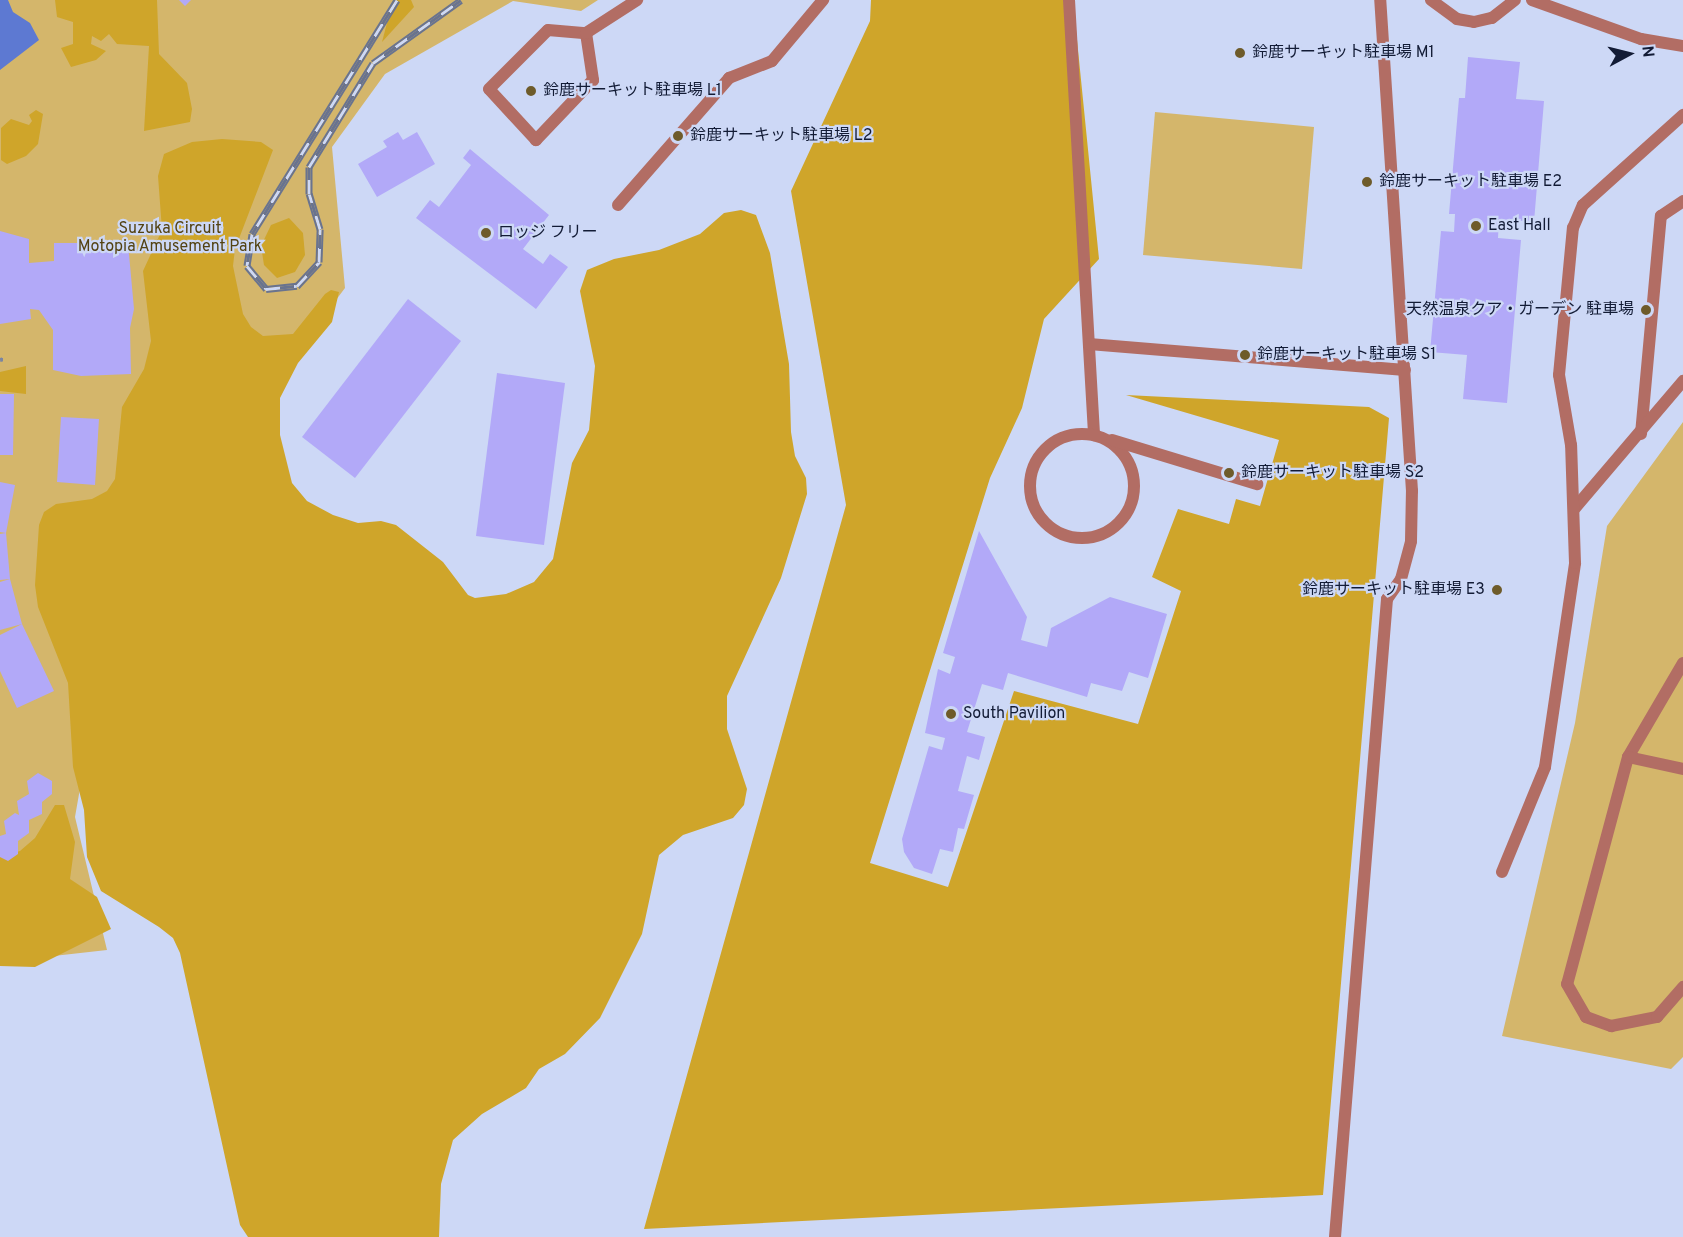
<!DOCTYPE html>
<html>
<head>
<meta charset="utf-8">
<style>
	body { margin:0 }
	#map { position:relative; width:1683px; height:1237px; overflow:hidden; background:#cdd8f6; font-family:Overpass,"Noto Sans JP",sans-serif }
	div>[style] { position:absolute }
	.green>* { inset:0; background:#d4b66b }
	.forest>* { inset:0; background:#cfa52a }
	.water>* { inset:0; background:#5d79d2 }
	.building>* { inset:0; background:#b2a9f8 }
	.path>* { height:4px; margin-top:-2px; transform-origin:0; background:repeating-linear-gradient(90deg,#7b85a1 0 3px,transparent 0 6px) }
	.lane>* { height:12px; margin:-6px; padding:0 6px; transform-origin:6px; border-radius:6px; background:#b26d64 }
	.lane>.ring { margin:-6px; padding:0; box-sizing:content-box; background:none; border:12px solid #b26d64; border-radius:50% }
	.rail>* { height:7px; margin-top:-3.5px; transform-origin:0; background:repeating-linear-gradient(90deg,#cdd8f6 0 14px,#69738f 0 28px); box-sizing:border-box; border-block:2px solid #69738f }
	.dots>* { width:16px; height:16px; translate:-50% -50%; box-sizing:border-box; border:3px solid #cdd8f6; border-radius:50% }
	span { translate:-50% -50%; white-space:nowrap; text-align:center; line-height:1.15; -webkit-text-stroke:4.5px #cdd8f6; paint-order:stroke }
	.poi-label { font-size:16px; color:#121b35 }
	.left { translate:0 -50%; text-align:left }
	.right { translate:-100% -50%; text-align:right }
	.park-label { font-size:16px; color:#534212 }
	.north { position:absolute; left:1599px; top:24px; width:60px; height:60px; -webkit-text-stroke:4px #cdd8f6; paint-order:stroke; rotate:83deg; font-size:16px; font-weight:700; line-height:24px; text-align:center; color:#121b35 }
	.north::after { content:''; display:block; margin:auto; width:21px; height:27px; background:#121b35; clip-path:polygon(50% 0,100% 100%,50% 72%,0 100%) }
</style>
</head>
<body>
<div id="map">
	<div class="green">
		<i style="clip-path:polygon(0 0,598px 0,581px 11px,513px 1px,385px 74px,332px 147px,345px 288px,243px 424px,99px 680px,75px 817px,107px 950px,0 962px)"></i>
		<i style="clip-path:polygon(1155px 112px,1314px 127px,1302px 269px,1143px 255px)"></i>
		<i style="clip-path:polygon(1683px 422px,1683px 1057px,1671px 1069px,1502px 1036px,1575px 723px,1607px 526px)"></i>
	</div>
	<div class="forest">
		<i style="clip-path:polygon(55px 0,157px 0,159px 54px,187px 83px,192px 109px,190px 122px,144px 131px,149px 46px,117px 44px,109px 34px,101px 41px,92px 36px,91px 44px,106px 51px,96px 60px,71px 67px,61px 48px,73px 44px,73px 22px,57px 17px)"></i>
		<i style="clip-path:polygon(393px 0,411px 0,414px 7px,382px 42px)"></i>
		<i style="clip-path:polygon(871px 0,1073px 0,1099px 259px,1044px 319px,1022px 408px,990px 478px,870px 863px,948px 887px,1014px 691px,1138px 724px,1181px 591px,1152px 577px,1178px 509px,1229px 524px,1236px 499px,1260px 506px,1279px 440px,1126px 395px,1369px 407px,1389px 418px,1323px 1195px,644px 1229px,846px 505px,791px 191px,870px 21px)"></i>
		<i style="clip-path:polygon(36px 110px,43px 114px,38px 144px,26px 156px,7px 164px,1px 160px,1px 128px,11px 119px,29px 125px,32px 121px,29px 115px)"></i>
		<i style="clip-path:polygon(222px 139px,261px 142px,273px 150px,235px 249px,233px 266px,243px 314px,251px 327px,263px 336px,293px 334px,325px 294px,331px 290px,339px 292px,332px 322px,298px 363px,280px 398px,280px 435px,292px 483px,307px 501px,333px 515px,358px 523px,381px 521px,396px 525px,443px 562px,468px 595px,475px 598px,506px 594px,534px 582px,553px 559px,572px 463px,589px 430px,595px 366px,580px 291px,587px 270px,614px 259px,659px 250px,700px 234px,724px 213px,741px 210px,756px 215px,770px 253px,789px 364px,791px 432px,795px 456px,806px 478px,807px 494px,781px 578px,727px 696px,727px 729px,747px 789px,744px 805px,733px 818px,683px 835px,659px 855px,642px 934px,600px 1018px,565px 1054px,539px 1069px,526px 1088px,482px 1114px,453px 1140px,441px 1184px,439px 1237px,248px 1237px,240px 1225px,180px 953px,173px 938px,159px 927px,101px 891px,87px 857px,84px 810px,73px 767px,68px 683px,38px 607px,35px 585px,39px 525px,44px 512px,56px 504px,92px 499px,107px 491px,115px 479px,122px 407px,144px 369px,151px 341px,143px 271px,162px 230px,158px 176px,164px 154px,192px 142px)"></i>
		<i style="clip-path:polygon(289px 218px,303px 233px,305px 255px,295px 272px,277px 278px,264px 265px,261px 246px,271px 225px)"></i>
		<i style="clip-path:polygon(26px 366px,26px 394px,0 391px,0 372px)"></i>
		<i style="clip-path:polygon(55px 805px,64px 805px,75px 842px,70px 879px,97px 897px,111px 929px,35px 967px,0 966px,0 857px,20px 851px,35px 838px)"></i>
	</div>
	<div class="water">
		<i style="clip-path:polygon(0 0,8px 0,13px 12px,30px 23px,39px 40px,0 70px)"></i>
	</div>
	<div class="building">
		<i style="clip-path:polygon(179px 0,191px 0,185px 6px)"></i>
		<i style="clip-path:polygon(1468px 57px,1520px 62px,1516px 99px,1544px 101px,1534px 222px,1499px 219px,1498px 238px,1521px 240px,1507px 403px,1463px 399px,1467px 355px,1430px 352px,1441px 231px,1454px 232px,1455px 214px,1449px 214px,1459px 98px,1465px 98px)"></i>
		<i style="clip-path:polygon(398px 132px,403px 140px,417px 132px,435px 164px,377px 197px,358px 164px,387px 147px,383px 141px)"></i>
		<i style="clip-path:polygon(470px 149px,549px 215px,523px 249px,543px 264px,550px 254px,568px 267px,536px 309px,416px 218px,430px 200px,439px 207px,471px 165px,463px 158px)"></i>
		<i style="clip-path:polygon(0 231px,29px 239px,29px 263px,54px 261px,54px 243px,128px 243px,134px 309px,130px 328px,131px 374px,81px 376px,53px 370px,53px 330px,39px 310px,30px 309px,31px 319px,0 324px)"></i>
		<i style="clip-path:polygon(408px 299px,461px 341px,355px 478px,302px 437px)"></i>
		<i style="clip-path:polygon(497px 373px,565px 383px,544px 545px,476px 536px)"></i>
		<i style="clip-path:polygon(0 394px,14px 394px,13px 455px,0 455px)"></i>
		<i style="clip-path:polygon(61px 417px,99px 419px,95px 485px,57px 482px)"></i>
		<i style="clip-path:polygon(0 482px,15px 485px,6px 533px,0 532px)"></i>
		<i style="clip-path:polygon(979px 531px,1027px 617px,1021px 640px,1047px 647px,1051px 628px,1110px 597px,1167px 614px,1148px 678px,1129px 672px,1122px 691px,1091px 683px,1087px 697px,1008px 673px,1003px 690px,982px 684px,967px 732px,985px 737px,979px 760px,967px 756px,958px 791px,974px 795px,964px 829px,958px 828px,953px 852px,940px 849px,932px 874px,914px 868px,904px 852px,902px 839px,929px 746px,942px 750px,945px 738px,925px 733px,938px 669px,950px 674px,955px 657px,943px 653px)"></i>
		<i style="clip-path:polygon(6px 533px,10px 579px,0 580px,0 534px)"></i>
		<i style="clip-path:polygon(10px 579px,22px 624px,54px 691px,17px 708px,0 671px,0 635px,22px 624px,0 630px,0 582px)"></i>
		<i style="clip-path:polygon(38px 773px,52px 781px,52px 794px,42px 802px,42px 814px,29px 820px,29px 833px,18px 841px,18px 854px,8px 861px,0 857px,0 836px,6px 834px,4px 821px,15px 813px,19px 815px,17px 801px,29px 794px,27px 781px)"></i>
	</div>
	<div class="path">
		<i style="left:0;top:360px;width:4px;rotate:-14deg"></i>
	</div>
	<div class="lane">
		<i style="left:1069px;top:0;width:436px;rotate:86.7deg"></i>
		<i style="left:1431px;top:0;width:32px;rotate:36deg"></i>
		<i style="left:1457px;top:19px;width:17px;rotate:10deg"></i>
		<i style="left:1474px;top:22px;width:18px;rotate:-13deg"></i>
		<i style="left:1492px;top:18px;width:29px;rotate:-38deg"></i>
		<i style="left:1532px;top:0;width:116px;rotate:19.7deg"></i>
		<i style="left:1641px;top:39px;width:43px;rotate:9.5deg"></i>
		<i style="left:586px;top:33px;width:48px;rotate:81.5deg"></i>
		<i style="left:593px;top:80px;width:83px;rotate:133.5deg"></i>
		<i style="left:536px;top:140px;width:69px;rotate:-132.7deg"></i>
		<i style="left:489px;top:89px;width:83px;rotate:-45deg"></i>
		<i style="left:548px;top:30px;width:38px;rotate:5deg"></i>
		<i style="left:586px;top:33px;width:61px;rotate:-32.9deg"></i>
		<i style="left:618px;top:205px;width:169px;rotate:-48.8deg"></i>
		<i style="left:729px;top:78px;width:46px;rotate:-21.6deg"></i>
		<i style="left:772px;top:61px;width:80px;rotate:-50.1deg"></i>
		<i style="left:1089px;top:344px;width:317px;rotate:4.7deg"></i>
		<i style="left:1641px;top:434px;width:219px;rotate:-84.8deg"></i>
		<i style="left:1661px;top:216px;width:27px;rotate:-34deg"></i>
		<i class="ring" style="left:1030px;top:434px;width:92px;height:92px"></i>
		<i style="left:1112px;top:440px;width:152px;rotate:16.9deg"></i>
		<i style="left:1575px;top:508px;width:167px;rotate:-49.6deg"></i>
		<i style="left:1683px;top:663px;width:109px;rotate:120.3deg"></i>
		<i style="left:1628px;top:757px;width:235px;rotate:105deg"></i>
		<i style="left:1567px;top:984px;width:38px;rotate:60deg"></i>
		<i style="left:1586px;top:1017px;width:27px;rotate:20deg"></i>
		<i style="left:1611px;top:1026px;width:47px;rotate:-11.1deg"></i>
		<i style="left:1657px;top:1017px;width:40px;rotate:-49deg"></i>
		<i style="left:1628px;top:757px;width:56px;rotate:12.3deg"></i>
		<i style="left:1502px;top:872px;width:113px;rotate:-67.7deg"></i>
		<i style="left:1545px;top:767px;width:206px;rotate:-81.6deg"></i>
		<i style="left:1575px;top:563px;width:118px;rotate:-91.9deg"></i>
		<i style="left:1571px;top:445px;width:71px;rotate:-99.7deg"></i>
		<i style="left:1559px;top:375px;width:148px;rotate:-84.6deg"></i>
		<i style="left:1573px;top:228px;width:25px;rotate:-67deg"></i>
		<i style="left:1583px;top:205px;width:135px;rotate:-42deg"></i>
		<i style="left:1335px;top:1237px;width:640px;rotate:-85.34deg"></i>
		<i style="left:1387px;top:599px;width:24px;rotate:-55deg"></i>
		<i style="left:1401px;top:579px;width:39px;rotate:-75deg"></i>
		<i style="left:1411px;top:541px;width:50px;rotate:-88.9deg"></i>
		<i style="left:1412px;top:491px;width:492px;rotate:-93.7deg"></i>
	</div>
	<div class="rail">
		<i style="left:397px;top:0;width:275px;rotate:121.8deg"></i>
		<i style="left:252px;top:234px;width:32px;rotate:99deg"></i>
		<i style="left:247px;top:266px;width:30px;rotate:50deg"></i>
		<i style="left:266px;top:289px;width:31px;rotate:-6deg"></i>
		<i style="left:297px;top:286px;width:33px;rotate:-47deg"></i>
		<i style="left:319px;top:262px;width:33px;rotate:-88deg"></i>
		<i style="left:320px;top:229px;width:37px;rotate:-107deg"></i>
		<i style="left:309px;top:194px;width:27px;rotate:-90deg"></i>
		<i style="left:309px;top:167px;width:122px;rotate:-58.4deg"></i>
		<i style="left:373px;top:63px;width:108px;rotate:-35.6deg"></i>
	</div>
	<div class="dots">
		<i style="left:1240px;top:53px;background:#6e5b2a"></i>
		<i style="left:531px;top:91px;background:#6e5b2a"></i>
		<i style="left:678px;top:136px;background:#6e5b2a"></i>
		<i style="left:1367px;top:182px;background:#6e5b2a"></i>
		<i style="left:1476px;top:226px;background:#6e5b2a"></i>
		<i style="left:486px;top:233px;background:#6e5b2a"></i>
		<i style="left:1646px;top:310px;background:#6e5b2a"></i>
		<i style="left:1245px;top:355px;background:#6e5b2a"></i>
		<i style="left:1229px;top:473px;background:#6e5b2a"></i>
		<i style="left:1497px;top:590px;background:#6e5b2a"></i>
		<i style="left:951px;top:714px;background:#6e5b2a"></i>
	</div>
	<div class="poi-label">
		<span class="left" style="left:1252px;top:53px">鈴鹿サーキット駐車場 M1</span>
		<span class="left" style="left:543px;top:91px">鈴鹿サーキット駐車場 L1</span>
		<span class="left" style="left:690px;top:136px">鈴鹿サーキット駐車場 L2</span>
		<span class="left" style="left:1379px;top:182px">鈴鹿サーキット駐車場 E2</span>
		<span class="left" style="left:1488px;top:226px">East Hall</span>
		<span class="left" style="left:498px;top:233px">ロッジ フリー</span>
		<span class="right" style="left:1634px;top:310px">天然温泉クア・ガーデン 駐車場</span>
		<span class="left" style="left:1257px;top:355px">鈴鹿サーキット駐車場 S1</span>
		<span class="left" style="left:1241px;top:473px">鈴鹿サーキット駐車場 S2</span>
		<span class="right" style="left:1485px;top:590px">鈴鹿サーキット駐車場 E3</span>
		<span class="left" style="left:963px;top:714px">South Pavilion</span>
	</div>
	<div class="park-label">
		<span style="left:170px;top:238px">Suzuka Circuit<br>Motopia Amusement Park</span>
	</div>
	<div class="north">N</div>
</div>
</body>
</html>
